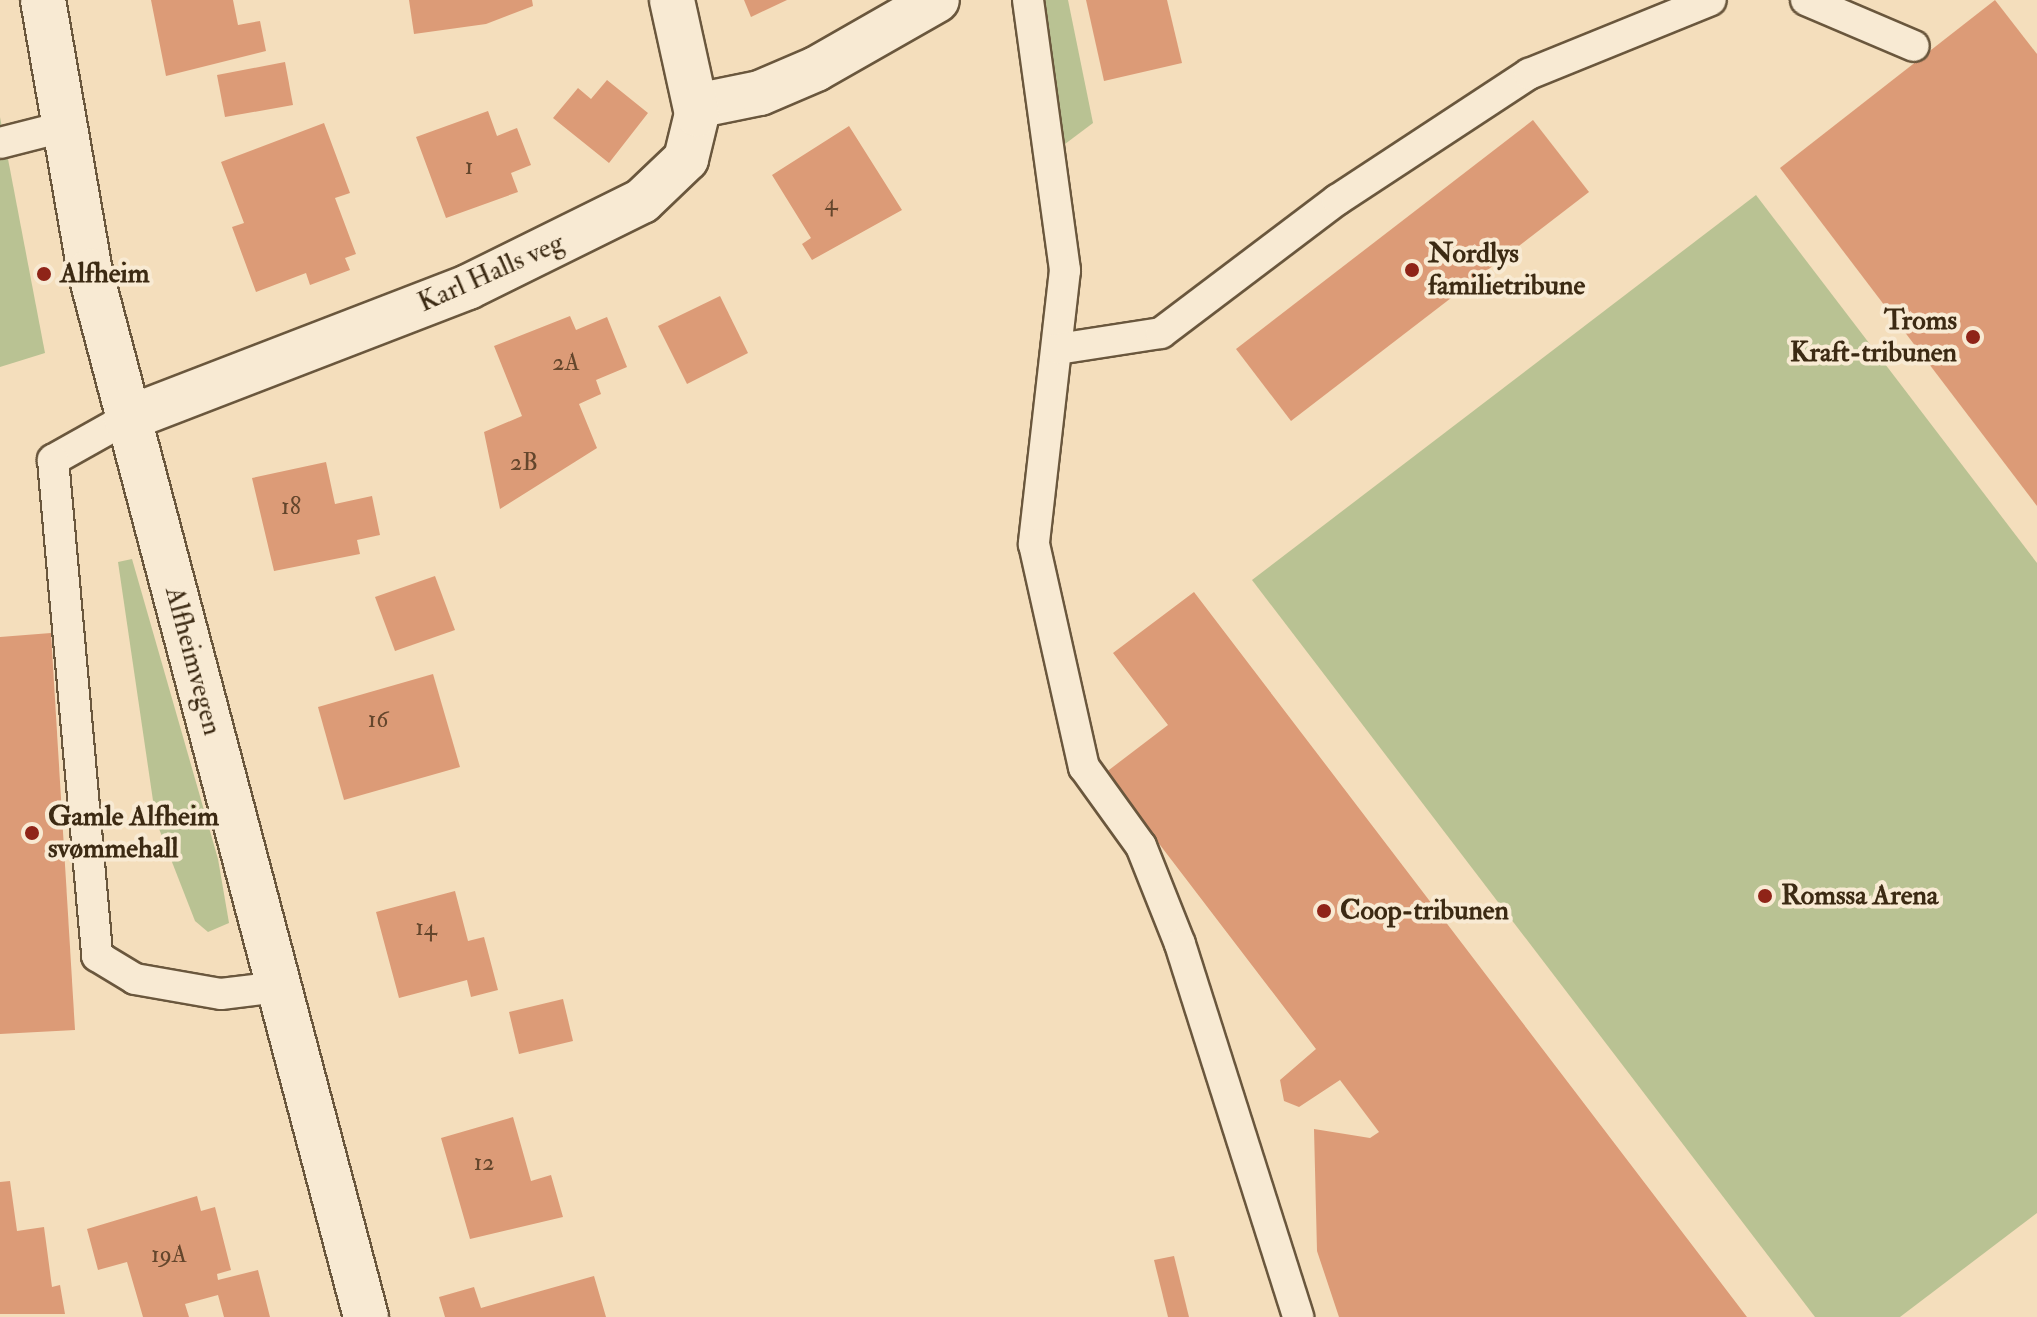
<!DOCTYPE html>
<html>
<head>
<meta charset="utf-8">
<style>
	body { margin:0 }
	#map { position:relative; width:2037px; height:1317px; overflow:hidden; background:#f4debc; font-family:"IM FELL Double Pica",serif }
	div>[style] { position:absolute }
	.green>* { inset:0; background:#b9c293 }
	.building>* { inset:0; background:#dc9b77 }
	.roads { filter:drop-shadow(2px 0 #6a573d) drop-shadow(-2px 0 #6a573d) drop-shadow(0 2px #6a573d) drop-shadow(0 -2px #6a573d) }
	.lane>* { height:30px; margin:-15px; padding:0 15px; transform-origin:15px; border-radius:15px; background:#f8ead3 }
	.street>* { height:44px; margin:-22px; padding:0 22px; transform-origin:22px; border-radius:22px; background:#f8ead3 }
	.secondary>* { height:44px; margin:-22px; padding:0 22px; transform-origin:22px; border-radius:22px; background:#f8ead3 }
	.dots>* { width:22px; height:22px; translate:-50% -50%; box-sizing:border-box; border:4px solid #f8ead3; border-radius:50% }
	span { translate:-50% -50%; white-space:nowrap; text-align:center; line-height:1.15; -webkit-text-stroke:8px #f8ead3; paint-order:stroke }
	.number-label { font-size:24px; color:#64462c }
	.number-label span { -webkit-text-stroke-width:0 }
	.poi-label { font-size:28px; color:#3c2a13; font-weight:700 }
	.left { translate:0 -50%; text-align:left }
	.right { translate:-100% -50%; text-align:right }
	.street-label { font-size:28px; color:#3c2a13 }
</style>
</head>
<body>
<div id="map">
	<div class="green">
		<i style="clip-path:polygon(1045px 0,1068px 0,1093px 123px,1065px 144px,1047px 56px)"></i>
		<i style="clip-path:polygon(0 117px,45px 353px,0 367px)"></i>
		<i style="clip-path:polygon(1756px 195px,2037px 563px,2037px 1213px,1900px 1317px,1815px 1317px,1252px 580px)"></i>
		<i style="clip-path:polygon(132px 559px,218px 859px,229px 923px,208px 932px,195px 921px,156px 821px,118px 562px)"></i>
	</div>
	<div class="building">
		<i style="clip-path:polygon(151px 0,233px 0,238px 25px,260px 21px,266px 51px,166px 76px)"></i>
		<i style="clip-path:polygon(409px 0,532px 0,533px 6px,486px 24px,414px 34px)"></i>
		<i style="clip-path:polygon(744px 0,787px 0,751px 17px)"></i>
		<i style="clip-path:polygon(1086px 0,1167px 0,1182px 63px,1104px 81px)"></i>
		<i style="clip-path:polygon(1995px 0,2037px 54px,2037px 506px,1780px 168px)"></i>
		<i style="clip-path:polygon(285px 62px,293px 105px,225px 117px,217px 75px)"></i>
		<i style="clip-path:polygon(607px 80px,648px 113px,609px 163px,553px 118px,578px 88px,591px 99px)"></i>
		<i style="clip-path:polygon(488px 111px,497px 136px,517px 128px,531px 165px,511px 173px,518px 192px,446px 218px,416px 137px)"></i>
		<i style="clip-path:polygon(1533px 120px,1589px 192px,1291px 421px,1236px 349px)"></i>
		<i style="clip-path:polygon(324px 123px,350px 193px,335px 198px,356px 254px,345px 258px,350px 270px,310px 285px,306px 273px,256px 292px,232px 227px,244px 223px,221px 162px)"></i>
		<i style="clip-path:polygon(849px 126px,902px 210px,812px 260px,802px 244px,811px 238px,772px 175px)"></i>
		<i style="clip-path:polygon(720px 296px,748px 353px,687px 384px,658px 326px)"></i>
		<i style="clip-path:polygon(570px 316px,576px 330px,607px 317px,627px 367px,596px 380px,601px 394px,579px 404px,597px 448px,500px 509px,484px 432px,522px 416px,494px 346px)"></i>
		<i style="clip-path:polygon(326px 462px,335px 504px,372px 496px,380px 535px,357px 540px,360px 554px,274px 571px,252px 478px)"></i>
		<i style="clip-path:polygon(435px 576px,455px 630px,395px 651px,375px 597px)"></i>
		<i style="clip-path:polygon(1194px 592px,1747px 1317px,1339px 1317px,1317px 1251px,1314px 1129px,1370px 1138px,1379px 1132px,1340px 1080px,1299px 1107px,1284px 1101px,1280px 1080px,1316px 1049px,1105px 773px,1168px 725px,1113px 653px)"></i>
		<i style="clip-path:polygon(51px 633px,75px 1030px,0 1034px,0 637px)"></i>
		<i style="clip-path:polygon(433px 674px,460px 767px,344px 800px,318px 707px)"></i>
		<i style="clip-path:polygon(455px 891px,468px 941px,484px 937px,498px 990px,471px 997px,467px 980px,399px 998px,376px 912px)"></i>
		<i style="clip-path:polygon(563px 999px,573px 1041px,519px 1054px,509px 1012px)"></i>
		<i style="clip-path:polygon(513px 1117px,531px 1181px,551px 1175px,563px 1217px,470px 1239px,441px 1138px)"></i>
		<i style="clip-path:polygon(10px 1181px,17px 1231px,44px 1227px,52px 1287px,60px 1285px,65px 1314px,0 1314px,0 1182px)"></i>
		<i style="clip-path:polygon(197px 1196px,201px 1211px,215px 1207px,231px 1270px,217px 1274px,218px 1280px,258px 1270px,270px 1317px,224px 1317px,218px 1295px,185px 1304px,189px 1317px,143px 1317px,127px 1262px,98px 1270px,87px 1229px)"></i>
		<i style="clip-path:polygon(1174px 1256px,1189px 1317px,1168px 1317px,1154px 1260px)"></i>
		<i style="clip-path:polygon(594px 1276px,606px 1317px,445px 1317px,439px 1297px,474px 1287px,481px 1308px)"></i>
	</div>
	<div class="roads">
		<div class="lane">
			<i style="left:1028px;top:0;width:273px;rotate:82.2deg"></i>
			<i style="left:1065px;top:270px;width:276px;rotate:96.5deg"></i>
			<i style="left:1034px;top:544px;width:229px;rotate:77.4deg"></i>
			<i style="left:1084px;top:767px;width:97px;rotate:54.2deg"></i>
			<i style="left:1141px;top:846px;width:105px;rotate:68.3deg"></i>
			<i style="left:1180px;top:944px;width:391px;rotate:72.4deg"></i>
			<i style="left:1806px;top:0;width:117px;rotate:23.1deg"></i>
			<i style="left:0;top:143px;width:65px;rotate:-14.3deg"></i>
			<i style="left:1058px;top:349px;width:104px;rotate:-8.8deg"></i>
			<i style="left:1161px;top:333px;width:221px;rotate:-37.1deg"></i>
			<i style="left:1337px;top:200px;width:230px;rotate:-33.3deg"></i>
			<i style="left:1529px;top:74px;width:196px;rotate:-22.1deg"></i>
			<i style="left:126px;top:419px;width:84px;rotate:150.7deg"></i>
			<i style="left:53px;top:460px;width:498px;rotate:84.9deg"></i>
			<i style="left:97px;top:956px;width:44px;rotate:31.2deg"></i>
			<i style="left:135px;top:979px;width:87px;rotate:9.9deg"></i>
			<i style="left:221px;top:994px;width:57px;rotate:-7deg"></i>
		</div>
		<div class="street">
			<i style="left:696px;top:106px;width:65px;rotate:-11.5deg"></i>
			<i style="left:760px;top:93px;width:61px;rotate:-23.2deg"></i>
			<i style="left:816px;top:69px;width:139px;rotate:-29.7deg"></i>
			<i style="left:126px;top:419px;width:367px;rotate:-21.1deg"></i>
			<i style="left:468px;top:287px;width:194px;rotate:-26.3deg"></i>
			<i style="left:642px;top:201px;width:61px;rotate:-43.7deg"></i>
			<i style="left:686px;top:159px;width:46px;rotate:-76.3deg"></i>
			<i style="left:697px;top:114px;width:117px;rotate:-102.4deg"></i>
		</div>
		<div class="secondary">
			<i style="left:43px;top:0;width:275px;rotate:80.2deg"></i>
			<i style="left:90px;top:271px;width:1082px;rotate:75.22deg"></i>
		</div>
	</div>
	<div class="dots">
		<i style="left:1412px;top:270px;background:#8f2418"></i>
		<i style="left:44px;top:274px;background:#8f2418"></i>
		<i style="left:1973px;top:337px;background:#8f2418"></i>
		<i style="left:32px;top:833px;background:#8f2418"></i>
		<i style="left:1765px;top:896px;background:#8f2418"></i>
		<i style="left:1324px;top:911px;background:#8f2418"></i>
	</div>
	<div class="number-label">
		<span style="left:469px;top:167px">1</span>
		<span style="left:831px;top:203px">4</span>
		<span style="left:566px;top:363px">2A</span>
		<span style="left:524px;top:463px">2B</span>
		<span style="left:291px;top:507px">18</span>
		<span style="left:378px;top:720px">16</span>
		<span style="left:426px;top:928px">14</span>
		<span style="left:484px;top:1163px">12</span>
		<span style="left:169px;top:1255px">19A</span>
	</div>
	<div class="poi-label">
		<span class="left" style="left:1428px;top:270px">Nordlys<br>familietribune</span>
		<span class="left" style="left:60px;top:274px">Alfheim</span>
		<span class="right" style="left:1957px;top:337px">Troms<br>Kraft-tribunen</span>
		<span class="left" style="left:48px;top:833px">Gamle Alfheim<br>svømmehall</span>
		<span class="left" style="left:1781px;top:896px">Romssa Arena</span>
		<span class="left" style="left:1340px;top:911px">Coop-tribunen</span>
	</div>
	<div class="street-label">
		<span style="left:491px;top:273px;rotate:-24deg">Karl Halls veg</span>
		<span style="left:193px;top:661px;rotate:75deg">Alfheimvegen</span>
	</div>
</div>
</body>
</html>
